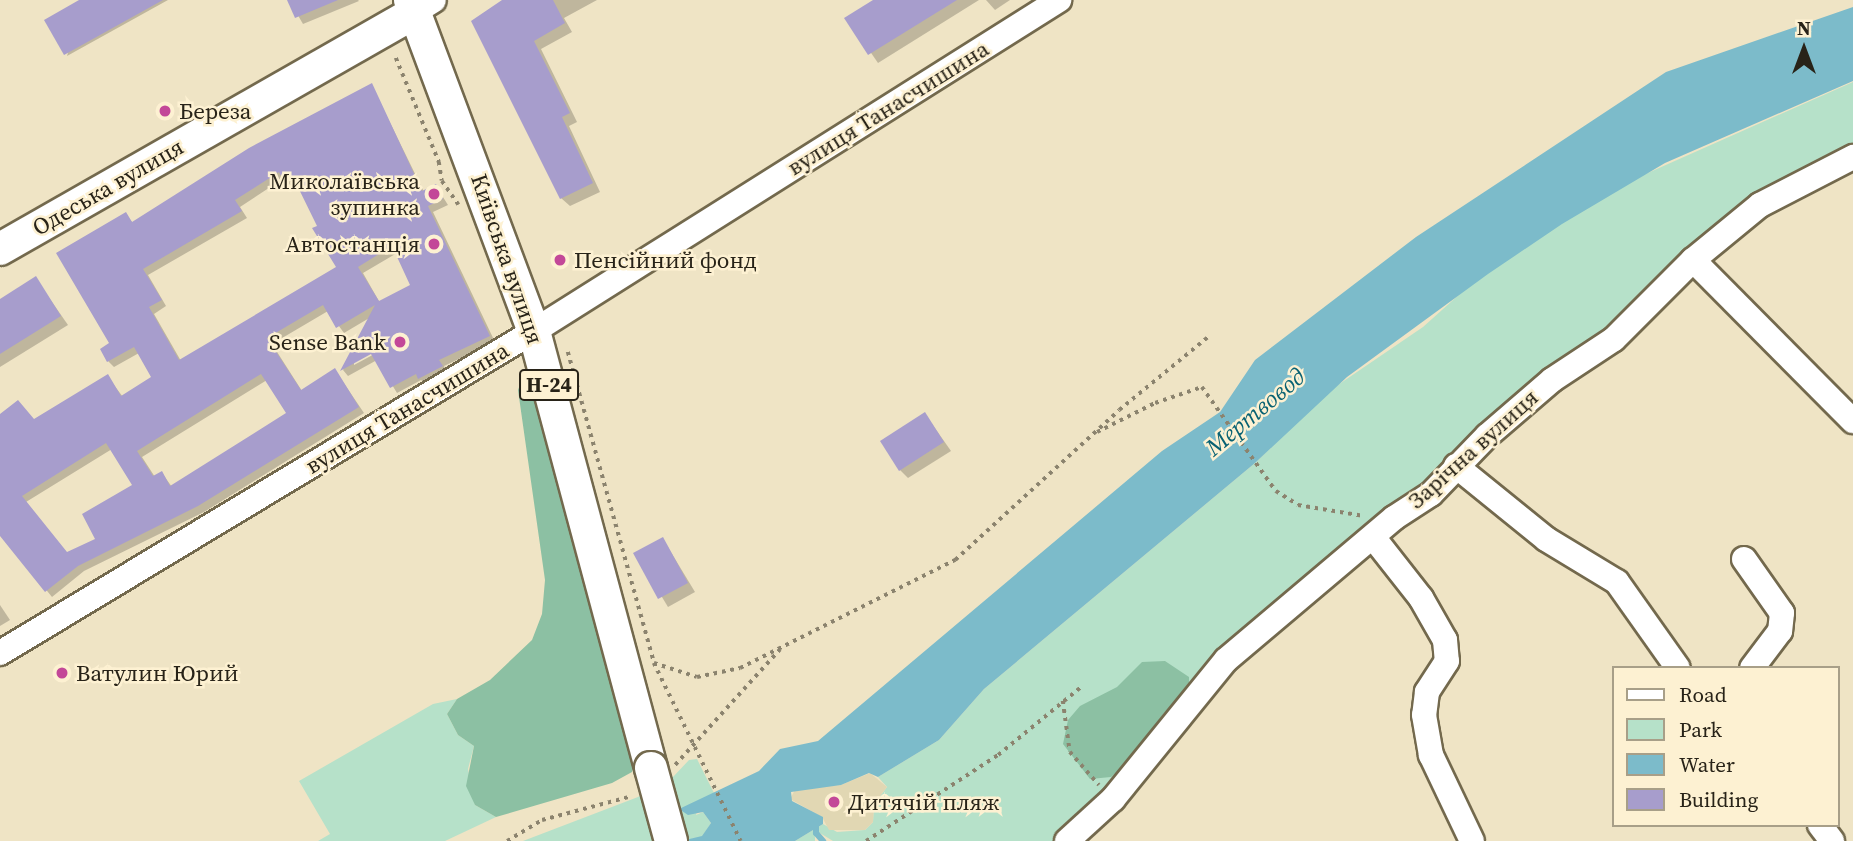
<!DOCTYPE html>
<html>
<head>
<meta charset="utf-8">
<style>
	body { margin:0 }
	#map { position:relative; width:1853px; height:841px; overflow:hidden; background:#efe4c5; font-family:"Source Serif 4",serif }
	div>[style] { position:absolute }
	.green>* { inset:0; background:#b6e1c9 }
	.forest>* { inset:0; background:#8cc0a3 }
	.sand>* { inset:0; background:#e1d7b3 }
	.water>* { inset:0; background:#7cbbca }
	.shadow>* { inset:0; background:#0003 }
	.stream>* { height:6px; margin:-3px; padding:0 3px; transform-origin:3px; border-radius:3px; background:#7cbbca }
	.building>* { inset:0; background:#a79dcc }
	.path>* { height:3.5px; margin-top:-1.75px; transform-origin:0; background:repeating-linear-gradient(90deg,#8b836e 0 3.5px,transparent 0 8.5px) }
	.roads { filter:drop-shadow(2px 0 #73694d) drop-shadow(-2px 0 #73694d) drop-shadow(0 2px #73694d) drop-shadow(0 -2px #73694d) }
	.minor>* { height:24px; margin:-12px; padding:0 12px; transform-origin:12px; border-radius:12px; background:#fff }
	.major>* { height:32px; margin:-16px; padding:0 16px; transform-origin:16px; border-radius:16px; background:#fff }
	.bridges { filter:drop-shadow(2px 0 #73694d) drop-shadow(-2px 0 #73694d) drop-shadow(0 2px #73694d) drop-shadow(0 -2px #73694d) }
	.major-bridge>* { height:32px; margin:-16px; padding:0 16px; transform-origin:16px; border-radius:16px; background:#fff }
	.dots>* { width:19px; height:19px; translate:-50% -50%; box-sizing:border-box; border:4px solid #fdf1d2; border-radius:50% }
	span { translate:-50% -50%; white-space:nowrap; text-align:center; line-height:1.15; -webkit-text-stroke:5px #fdf1d2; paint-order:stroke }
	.shield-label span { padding:2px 5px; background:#fdf1d2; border:2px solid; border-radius:5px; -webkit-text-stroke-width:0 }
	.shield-label { font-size:21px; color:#282318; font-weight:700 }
	.street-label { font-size:23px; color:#282318 }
	.poi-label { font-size:23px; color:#282318 }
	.left { translate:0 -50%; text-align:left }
	.right { translate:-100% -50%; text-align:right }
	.water-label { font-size:24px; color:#096273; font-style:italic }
	.legend { position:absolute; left:1612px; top:666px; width:228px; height:161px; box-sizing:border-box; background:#fdf1d2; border:2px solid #a89f88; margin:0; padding:9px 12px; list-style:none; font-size:21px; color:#282318 }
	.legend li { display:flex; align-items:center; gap:14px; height:35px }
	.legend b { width:35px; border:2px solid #a89f88 }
	.north { position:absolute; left:1769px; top:14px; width:70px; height:70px; -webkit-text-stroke:5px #fdf1d2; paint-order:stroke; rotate:0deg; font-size:19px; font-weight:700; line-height:28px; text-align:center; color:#282318 }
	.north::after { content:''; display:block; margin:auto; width:24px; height:32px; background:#282318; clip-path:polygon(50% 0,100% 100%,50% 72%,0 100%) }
</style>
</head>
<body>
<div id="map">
	<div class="green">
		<i style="clip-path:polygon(1853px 82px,1853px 161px,1741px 214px,1613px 336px,1225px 654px,1113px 789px,1055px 841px,833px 841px,815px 830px,815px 841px,795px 841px,823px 824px,837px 832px,865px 830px,873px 822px,874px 804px,887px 787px,878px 777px,939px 740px,984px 689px,1255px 463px,1332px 389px,1423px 327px,1481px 275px,1623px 184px)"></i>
		<i style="clip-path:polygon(457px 699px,447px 714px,458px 735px,474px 746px,468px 769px,475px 805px,496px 817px,445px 841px,318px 841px,330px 834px,299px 781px,433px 704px)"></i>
		<i style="clip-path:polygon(697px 759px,714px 793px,700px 801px,696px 815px,703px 812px,711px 823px,702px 837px,681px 841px,523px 841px,638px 797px,673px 777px,689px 760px)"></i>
	</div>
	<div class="forest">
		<i style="clip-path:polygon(524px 374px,535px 380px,638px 752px,632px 772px,612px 783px,496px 817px,475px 805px,466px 786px,474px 746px,458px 735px,447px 714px,457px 699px,490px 680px,532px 640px,542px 614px,545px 580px,518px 390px)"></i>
		<i style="clip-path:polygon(1165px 661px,1189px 677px,1189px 690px,1164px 713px,1126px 764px,1111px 777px,1090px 779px,1063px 744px,1068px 720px,1080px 706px,1117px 687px,1142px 662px)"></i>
	</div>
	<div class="sand">
		<i style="clip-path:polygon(870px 773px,887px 787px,874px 804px,873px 822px,865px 830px,829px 830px,822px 817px,790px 799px,796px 788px,841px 785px)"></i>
	</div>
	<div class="water">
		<i style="clip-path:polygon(1853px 7px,1853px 81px,1665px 163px,1562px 224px,1488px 274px,1347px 377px,1255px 463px,984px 689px,939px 740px,878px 777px,869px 773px,841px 785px,791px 792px,792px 801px,823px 817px,823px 824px,795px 841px,681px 841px,702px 836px,711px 823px,703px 812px,688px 815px,679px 809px,759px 771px,780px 749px,818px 741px,1162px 451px,1220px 412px,1255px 360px,1416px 237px,1666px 72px)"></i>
	</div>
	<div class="shadow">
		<i style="clip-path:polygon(83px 0,168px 0,67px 56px)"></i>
		<i style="clip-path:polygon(289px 0,358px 0,359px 1px,303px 24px)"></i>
		<i style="clip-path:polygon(504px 0,597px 0,564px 18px,572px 32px,541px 49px,577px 122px,569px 126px,600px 192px,570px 206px,561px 198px)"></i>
		<i style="clip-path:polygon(876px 0,979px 0,878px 63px,847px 18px)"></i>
		<i style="clip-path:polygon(986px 0,1010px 0,995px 10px)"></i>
		<i style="clip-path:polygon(evenodd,372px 86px,424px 192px,436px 186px,448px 205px,433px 212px,495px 342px,444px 366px,447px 373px,426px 384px,421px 380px,397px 393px,377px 360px,348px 376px,343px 370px,371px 317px,344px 333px,328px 311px,272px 344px,302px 391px,335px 370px,364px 413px,204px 512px,84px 571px,52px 597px,0 533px,0 416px,34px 421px,107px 376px,123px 397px,153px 378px,139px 353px,114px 367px,108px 361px,125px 214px,133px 223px,372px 86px,284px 178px,292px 187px,298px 183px,338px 268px,181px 361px,154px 314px,166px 306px,148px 275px,247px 218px,240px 207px,284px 178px,372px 86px,397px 253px,413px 285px,380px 303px,363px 273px,397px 253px,372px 86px,378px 348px,380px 351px,354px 365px,354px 361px,378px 348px,372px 86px,267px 380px,288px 414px,172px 487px,162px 473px,155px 477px,142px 457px,267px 380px,372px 86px,112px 449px,135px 485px,97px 540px,67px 553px,26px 502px,112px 449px)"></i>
		<i style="clip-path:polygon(36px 279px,68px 325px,0 367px,0 301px)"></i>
		<i style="clip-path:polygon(925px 414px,951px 451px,908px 478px,900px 470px)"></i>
		<i style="clip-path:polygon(663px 539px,695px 592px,668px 607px,636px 554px)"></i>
		<i style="clip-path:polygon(0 605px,10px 620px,0 626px)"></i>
	</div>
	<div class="stream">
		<i style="left:816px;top:822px;width:11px;rotate:90deg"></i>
		<i style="left:816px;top:833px;width:11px;rotate:49deg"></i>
	</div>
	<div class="building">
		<i style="clip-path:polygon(79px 0,163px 0,64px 55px,44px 20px)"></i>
		<i style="clip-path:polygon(287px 0,338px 0,295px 18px)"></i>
		<i style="clip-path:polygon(502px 0,553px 0,565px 23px,534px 41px,570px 113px,562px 117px,593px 183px,560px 199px,471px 21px)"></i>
		<i style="clip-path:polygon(873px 0,957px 0,868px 55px,844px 18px)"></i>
		<i style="clip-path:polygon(evenodd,372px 83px,422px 191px,436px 184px,443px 199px,428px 206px,490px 336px,439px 360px,443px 366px,418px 379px,416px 374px,390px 388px,371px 354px,340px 371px,375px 305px,336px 328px,323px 305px,267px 338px,301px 390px,335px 368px,359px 407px,198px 506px,78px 566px,45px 592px,0 536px,0 414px,18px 400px,34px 419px,108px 374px,121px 396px,151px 377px,134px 347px,107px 362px,100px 349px,109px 343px,56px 253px,126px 212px,132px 222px,249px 148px,372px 83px,279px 172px,284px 182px,293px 177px,317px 226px,312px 228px,336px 267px,179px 360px,149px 307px,162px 300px,143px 269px,242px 211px,235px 200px,279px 172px,372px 83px,392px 246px,410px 285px,379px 301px,358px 267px,392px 246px,372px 83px,261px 374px,286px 413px,170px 486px,162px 471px,153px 476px,137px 451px,261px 374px,372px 83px,106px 443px,132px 485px,82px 514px,95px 539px,67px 552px,22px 496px,106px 443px)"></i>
		<i style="clip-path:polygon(36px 276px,61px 316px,0 354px,0 299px)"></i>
		<i style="clip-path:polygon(925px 412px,944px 442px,899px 471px,880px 441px)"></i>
		<i style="clip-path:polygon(663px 537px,688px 583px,658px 599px,633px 553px)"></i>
	</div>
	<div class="path">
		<i style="left:396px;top:58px;width:113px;rotate:67.5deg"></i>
		<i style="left:439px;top:162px;width:19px;rotate:81deg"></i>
		<i style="left:442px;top:181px;width:29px;rotate:55deg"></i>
		<i style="left:568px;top:352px;width:323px;rotate:74.5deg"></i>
		<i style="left:654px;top:663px;width:198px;rotate:64deg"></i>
		<i style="left:1097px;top:432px;width:65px;rotate:-26.6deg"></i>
		<i style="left:1155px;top:403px;width:50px;rotate:-18.8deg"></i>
		<i style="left:1202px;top:387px;width:128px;rotate:54.6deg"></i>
		<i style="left:1276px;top:491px;width:26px;rotate:32deg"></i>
		<i style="left:1298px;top:505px;width:67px;rotate:9.5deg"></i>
		<i style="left:654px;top:663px;width:45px;rotate:18deg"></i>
		<i style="left:697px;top:677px;width:44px;rotate:-11.8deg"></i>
		<i style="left:740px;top:668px;width:241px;rotate:-26.7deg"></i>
		<i style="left:955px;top:560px;width:222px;rotate:-42.4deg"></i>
		<i style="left:1119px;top:410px;width:115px;rotate:-39.4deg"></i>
		<i style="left:1063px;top:701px;width:51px;rotate:82.2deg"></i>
		<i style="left:1070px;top:752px;width:44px;rotate:48.7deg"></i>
		<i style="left:675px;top:765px;width:156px;rotate:-47.8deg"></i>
		<i style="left:507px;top:841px;width:41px;rotate:-31deg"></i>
		<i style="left:542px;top:820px;width:93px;rotate:-14.9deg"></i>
		<i style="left:866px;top:841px;width:158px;rotate:-33.1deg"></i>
		<i style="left:998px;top:755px;width:106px;rotate:-39.3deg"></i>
	</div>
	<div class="roads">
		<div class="minor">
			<i style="left:415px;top:12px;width:22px;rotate:-32deg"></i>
			<i style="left:1693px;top:260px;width:227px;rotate:45.2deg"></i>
			<i style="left:1456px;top:466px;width:116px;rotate:39deg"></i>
			<i style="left:1546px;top:539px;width:83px;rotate:31.2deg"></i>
			<i style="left:1617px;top:582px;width:105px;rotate:54.7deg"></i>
			<i style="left:1373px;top:537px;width:78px;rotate:51.8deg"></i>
			<i style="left:1421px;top:598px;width:48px;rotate:60.3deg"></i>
			<i style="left:1445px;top:640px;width:21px;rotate:85deg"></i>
			<i style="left:1447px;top:661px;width:37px;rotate:123deg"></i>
			<i style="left:1427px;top:692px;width:23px;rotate:97deg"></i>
			<i style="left:1424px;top:715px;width:41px;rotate:80.1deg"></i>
			<i style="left:1431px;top:755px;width:95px;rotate:64.5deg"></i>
			<i style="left:1744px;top:559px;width:66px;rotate:54.9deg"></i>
			<i style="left:1782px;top:613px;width:18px;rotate:96deg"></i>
			<i style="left:1780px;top:631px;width:46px;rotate:127.1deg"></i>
			<i style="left:0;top:653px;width:624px;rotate:-31.09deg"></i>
			<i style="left:534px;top:331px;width:621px;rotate:-32.23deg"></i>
			<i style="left:1820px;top:825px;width:20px;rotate:53deg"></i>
			<i style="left:1067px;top:841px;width:62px;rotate:-42.4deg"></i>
			<i style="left:1113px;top:799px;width:179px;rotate:-50.9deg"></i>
			<i style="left:1226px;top:660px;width:220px;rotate:-40.2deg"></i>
			<i style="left:1394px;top:518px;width:44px;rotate:-33deg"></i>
			<i style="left:1431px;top:494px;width:81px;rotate:-46deg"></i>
			<i style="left:1487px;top:436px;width:86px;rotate:-40.7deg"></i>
			<i style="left:1552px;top:380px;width:74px;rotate:-33.5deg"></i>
			<i style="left:1614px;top:339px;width:112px;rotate:-45deg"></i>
			<i style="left:1693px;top:260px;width:87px;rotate:-39.4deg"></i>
			<i style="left:1760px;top:205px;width:105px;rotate:-27.3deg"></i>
		</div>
		<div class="major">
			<i style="left:410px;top:0;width:353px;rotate:69.5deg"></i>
			<i style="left:534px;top:331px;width:452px;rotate:75deg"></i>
			<i style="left:0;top:249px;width:478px;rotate:-29.7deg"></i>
		</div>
	</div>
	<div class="bridges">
		<div class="major-bridge">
			<i style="left:651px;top:768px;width:76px;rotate:74.7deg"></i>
		</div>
	</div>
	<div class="dots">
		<i style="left:165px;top:111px;background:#c34898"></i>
		<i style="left:434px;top:194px;background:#c34898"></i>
		<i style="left:434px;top:244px;background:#c34898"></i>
		<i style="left:560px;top:260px;background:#c34898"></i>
		<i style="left:400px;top:342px;background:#c34898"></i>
		<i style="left:62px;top:673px;background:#c34898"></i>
		<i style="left:834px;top:802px;background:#c34898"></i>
	</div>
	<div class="shield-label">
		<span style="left:549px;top:385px">Н-24</span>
	</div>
	<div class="street-label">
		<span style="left:888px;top:108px;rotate:-32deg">вулиця Танасчишина</span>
		<span style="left:108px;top:187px;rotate:-30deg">Одеська вулиця</span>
		<span style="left:507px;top:259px;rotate:71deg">Київська вулиця</span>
		<span style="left:407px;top:408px;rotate:-31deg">вулиця Танасчишина</span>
		<span style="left:1473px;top:449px;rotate:-42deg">Зарічна вулиця</span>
	</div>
	<div class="poi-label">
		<span class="left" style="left:179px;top:111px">Береза</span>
		<span class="right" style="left:420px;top:194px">Миколаївська<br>зупинка</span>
		<span class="right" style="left:420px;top:244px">Автостанція</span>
		<span class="left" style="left:574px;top:260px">Пенсійний фонд</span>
		<span class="right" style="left:386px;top:342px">Sense Bank</span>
		<span class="left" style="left:76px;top:673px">Ватулин Юрий</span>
		<span class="left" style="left:848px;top:802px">Дитячій пляж</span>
	</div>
	<div class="water-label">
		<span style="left:1255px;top:412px;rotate:-40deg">Мертвовод</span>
	</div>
	<ul class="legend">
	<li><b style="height:9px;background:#fff"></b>Road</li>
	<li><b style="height:19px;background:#b6e1c9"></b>Park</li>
	<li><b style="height:19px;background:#7cbbca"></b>Water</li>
	<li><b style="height:19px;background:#a79dcc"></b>Building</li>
	</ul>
	<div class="north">N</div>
</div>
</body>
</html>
